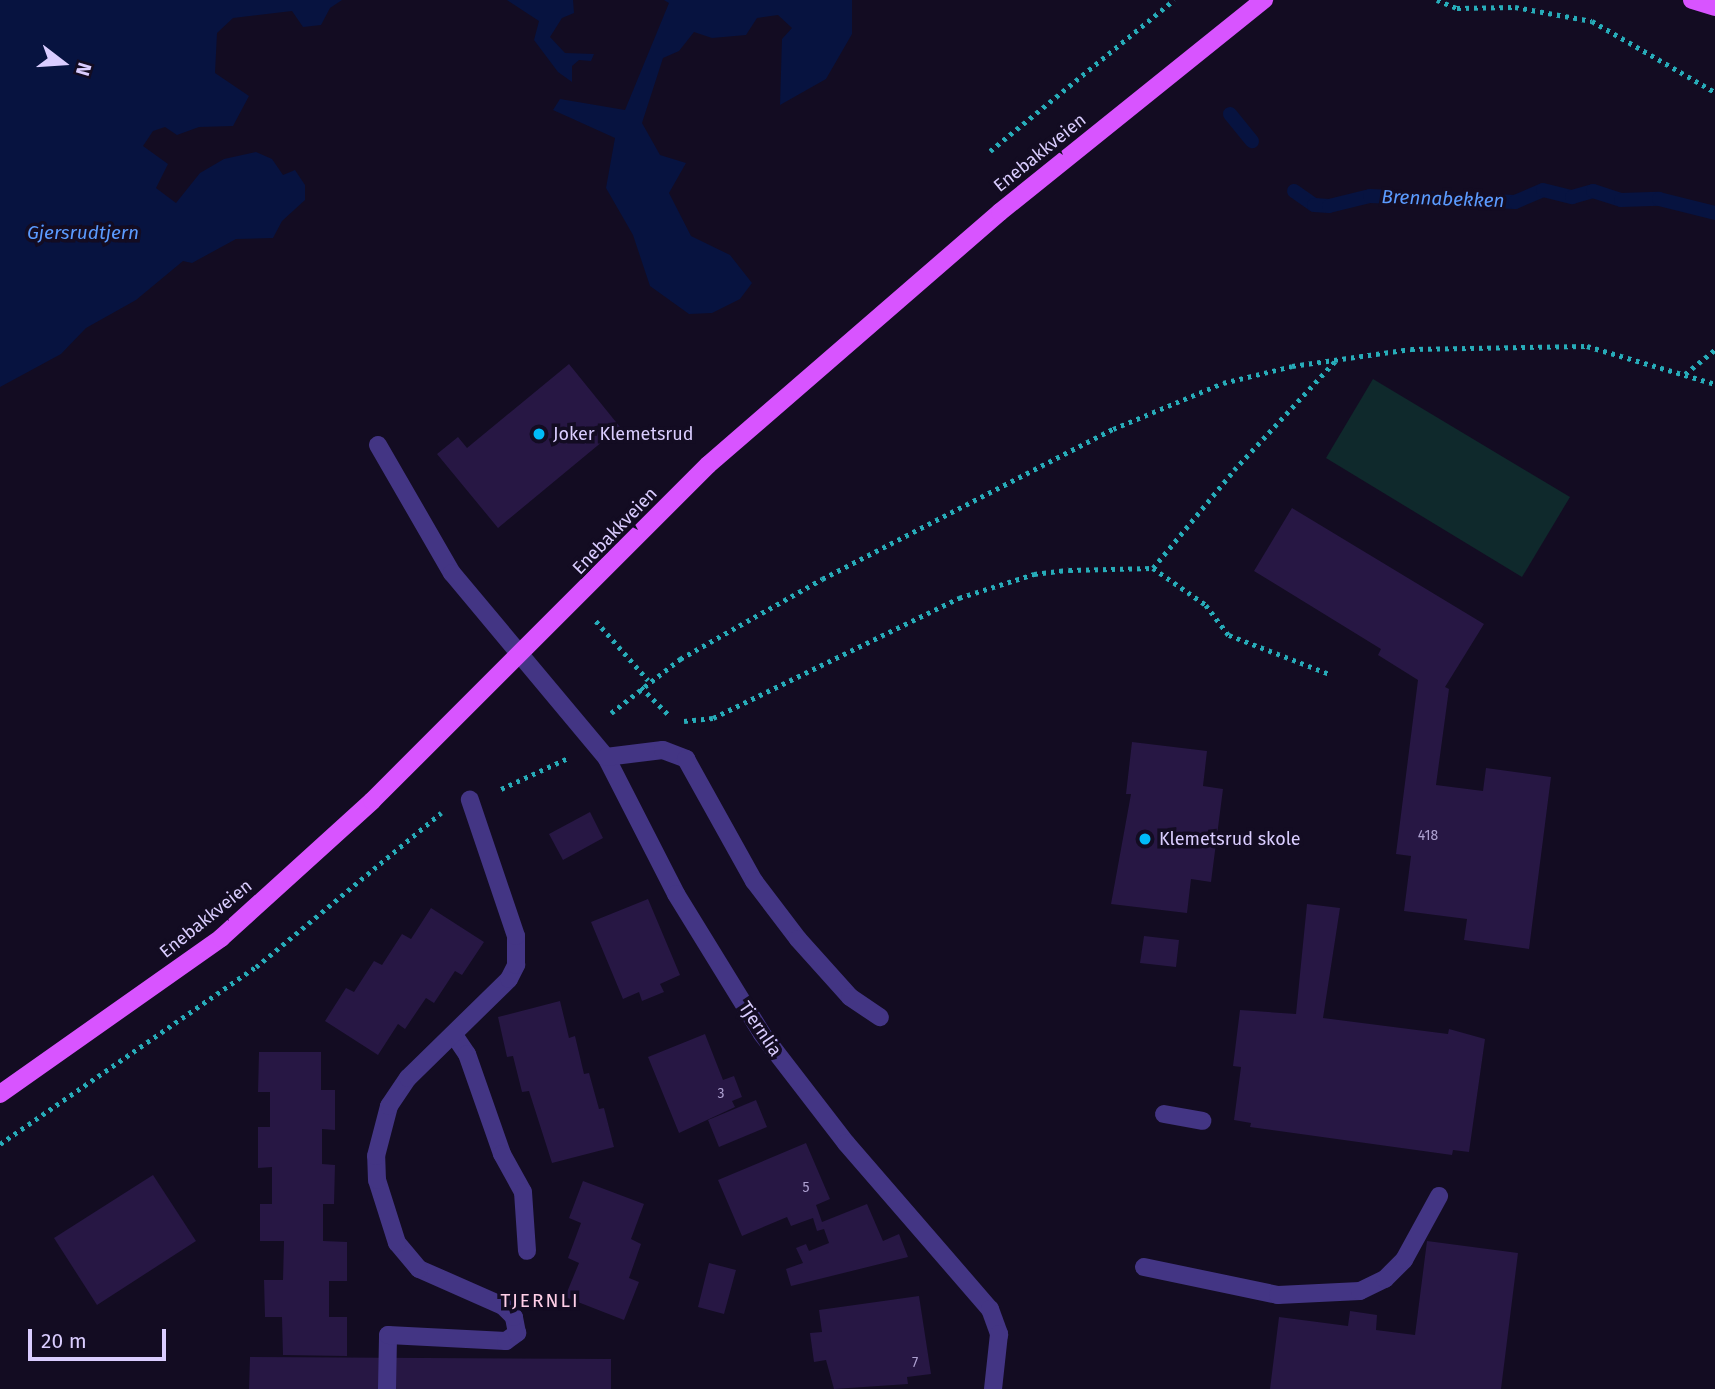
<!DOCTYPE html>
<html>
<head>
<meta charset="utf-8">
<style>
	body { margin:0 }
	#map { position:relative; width:1715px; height:1389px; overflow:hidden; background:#130c22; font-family:"Fira Sans",sans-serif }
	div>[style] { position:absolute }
	.green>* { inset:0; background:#0f292c }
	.water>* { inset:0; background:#071340 }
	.stream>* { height:14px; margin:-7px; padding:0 7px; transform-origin:7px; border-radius:7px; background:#071340 }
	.building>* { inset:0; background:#271744 }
	.path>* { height:4.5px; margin-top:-2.25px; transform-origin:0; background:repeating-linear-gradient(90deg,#27acb9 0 3.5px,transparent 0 8.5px) }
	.minor>* { height:18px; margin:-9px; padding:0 9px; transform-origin:9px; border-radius:9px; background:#433584 }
	.major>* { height:18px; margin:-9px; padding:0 9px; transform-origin:9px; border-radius:9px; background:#d854ff }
	.dots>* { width:19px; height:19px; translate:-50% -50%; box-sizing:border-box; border:4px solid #130c22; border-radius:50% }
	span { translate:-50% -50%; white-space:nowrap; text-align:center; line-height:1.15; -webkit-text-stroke:7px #130c22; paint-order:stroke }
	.number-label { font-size:14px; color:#ada0d0 }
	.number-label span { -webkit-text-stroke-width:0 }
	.street-label { font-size:18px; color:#dacdff }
	.poi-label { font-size:18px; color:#dacdff }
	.left { translate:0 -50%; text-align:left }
	.water-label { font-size:19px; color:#5b9bff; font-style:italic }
	.neighbourhood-label { font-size:19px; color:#ffcfe7; letter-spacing:2px }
	.north { position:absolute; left:28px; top:28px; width:70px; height:70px; -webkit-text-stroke:5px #130c22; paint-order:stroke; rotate:107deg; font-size:19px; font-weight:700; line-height:28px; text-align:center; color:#dacdff }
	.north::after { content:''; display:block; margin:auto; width:24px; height:32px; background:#dacdff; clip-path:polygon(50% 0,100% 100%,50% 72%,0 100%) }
	.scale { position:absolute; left:28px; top:1329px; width:138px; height:32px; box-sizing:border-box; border:4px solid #dacdff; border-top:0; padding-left:9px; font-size:21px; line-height:24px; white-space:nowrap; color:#dacdff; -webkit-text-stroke:5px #130c22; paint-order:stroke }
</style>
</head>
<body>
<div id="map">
	<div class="green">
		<i style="clip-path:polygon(1373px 379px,1570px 497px,1522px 577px,1326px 458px)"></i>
	</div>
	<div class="water">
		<i style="clip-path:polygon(0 0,342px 0,330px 8px,321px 25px,303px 27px,292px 11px,233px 18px,217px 33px,215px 73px,249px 96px,233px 126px,199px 127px,177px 135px,165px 127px,153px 131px,143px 146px,168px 164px,156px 188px,176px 203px,200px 173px,224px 159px,256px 152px,272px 159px,283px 175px,295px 170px,305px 185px,305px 200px,282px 221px,273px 238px,236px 239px,192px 263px,183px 261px,136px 300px,86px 328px,61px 354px,0 387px)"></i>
		<i style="clip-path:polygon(507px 0,573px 0,574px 13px,562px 18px,550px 37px,565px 53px,594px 54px,591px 61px,579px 60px,572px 66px,572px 82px,558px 72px,534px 40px,539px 21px)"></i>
		<i style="clip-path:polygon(664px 0,852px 0,852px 34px,826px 79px,780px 105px,782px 39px,792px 28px,778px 15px,757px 18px,746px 35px,712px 38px,694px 32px,679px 51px,663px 58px,642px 123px,660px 155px,686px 163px,669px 193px,691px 236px,730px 255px,752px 283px,740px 299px,712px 313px,689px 314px,650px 286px,633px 235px,606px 188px,615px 138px,553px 110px,560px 99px,625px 110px,669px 3px)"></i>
	</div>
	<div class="stream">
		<i style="left:1230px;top:114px;width:35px;rotate:51deg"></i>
		<i style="left:1294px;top:191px;width:24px;rotate:35deg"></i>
		<i style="left:1314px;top:205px;width:15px;rotate:4deg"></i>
		<i style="left:1329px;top:206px;width:42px;rotate:-13.7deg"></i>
		<i style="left:1370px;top:196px;width:145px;rotate:2.4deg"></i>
		<i style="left:1515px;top:202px;width:30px;rotate:-23deg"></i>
		<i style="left:1543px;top:190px;width:30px;rotate:14deg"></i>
		<i style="left:1572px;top:197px;width:22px;rotate:-16deg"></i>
		<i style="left:1593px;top:191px;width:29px;rotate:18deg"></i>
		<i style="left:1621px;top:200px;width:38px;rotate:-2deg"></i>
		<i style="left:1659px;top:199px;width:58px;rotate:14deg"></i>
	</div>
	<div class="building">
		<i style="clip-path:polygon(569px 364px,620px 427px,498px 528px,437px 454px,458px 437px,467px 448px)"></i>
		<i style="clip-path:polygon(1292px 508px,1484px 624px,1445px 687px,1449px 689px,1436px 785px,1483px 791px,1486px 768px,1551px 777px,1529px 949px,1464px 940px,1467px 919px,1404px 911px,1411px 856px,1396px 854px,1418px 680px,1378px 655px,1381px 649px,1254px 571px)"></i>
		<i style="clip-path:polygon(1132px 742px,1207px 751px,1203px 786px,1223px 789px,1211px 882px,1191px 879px,1187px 913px,1111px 904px,1131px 794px,1126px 794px)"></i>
		<i style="clip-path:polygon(590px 812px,603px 838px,563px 860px,549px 834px)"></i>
		<i style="clip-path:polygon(648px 899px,680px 975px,660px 984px,664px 992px,642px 1001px,639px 992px,623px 999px,591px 922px)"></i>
		<i style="clip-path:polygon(1307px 904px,1340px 908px,1323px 1018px,1448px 1034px,1449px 1029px,1485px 1039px,1469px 1152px,1453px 1150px,1452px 1155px,1250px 1127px,1251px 1123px,1234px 1120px,1241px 1067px,1233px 1066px,1240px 1010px,1296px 1014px)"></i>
		<i style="clip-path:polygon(431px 908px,484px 942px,462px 975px,455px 971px,434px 1003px,426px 998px,405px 1029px,398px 1024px,378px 1055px,325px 1021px,346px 988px,354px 992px,374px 961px,382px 965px,402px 934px,411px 939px)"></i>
		<i style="clip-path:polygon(1144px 936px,1179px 940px,1176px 967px,1140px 963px)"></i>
		<i style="clip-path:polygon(560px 1001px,569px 1038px,575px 1036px,584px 1074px,589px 1073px,599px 1109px,604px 1108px,614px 1147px,552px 1163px,529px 1091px,522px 1092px,513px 1056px,507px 1057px,498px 1017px)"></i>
		<i style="clip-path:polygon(705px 1034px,723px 1080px,734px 1076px,742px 1097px,732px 1101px,735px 1107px,679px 1133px,648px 1057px)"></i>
		<i style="clip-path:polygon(259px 1052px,321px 1052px,321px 1090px,335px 1090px,335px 1130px,322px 1129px,322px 1164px,335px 1165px,334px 1204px,323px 1204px,323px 1241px,347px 1242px,347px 1281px,329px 1281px,329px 1317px,347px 1317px,347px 1356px,283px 1355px,282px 1317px,265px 1317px,264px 1280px,283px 1280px,284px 1241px,260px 1241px,260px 1204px,272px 1204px,272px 1167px,258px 1168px,258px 1127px,270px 1127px,270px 1092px,258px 1092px)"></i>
		<i style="clip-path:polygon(756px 1100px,767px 1127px,719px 1147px,708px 1120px)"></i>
		<i style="clip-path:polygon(806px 1143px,830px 1199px,816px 1205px,822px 1222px,867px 1204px,883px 1241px,899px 1234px,908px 1257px,791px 1286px,786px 1269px,803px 1263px,796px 1248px,806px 1244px,809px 1251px,829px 1243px,824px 1229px,817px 1231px,813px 1218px,791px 1226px,787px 1217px,742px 1236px,718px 1180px)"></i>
		<i style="clip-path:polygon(153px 1175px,196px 1241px,97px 1305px,54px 1238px)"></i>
		<i style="clip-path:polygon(583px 1181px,644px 1204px,631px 1239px,641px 1244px,629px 1278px,639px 1282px,624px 1320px,565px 1297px,579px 1263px,568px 1258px,581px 1223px,569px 1218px)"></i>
		<i style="clip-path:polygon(1427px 1241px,1518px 1253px,1501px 1389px,1270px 1389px,1279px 1317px,1348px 1326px,1350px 1311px,1377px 1315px,1376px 1330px,1415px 1335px)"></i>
		<i style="clip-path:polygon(709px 1263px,736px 1270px,724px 1314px,698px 1307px)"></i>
		<i style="clip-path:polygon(919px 1296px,931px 1374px,907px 1377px,908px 1384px,834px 1389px,826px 1360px,814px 1362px,810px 1333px,822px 1332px,819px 1310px)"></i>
		<i style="clip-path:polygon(250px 1357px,611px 1359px,611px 1389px,249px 1389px)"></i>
	</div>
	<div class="path">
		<i style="left:1437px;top:0;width:22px;rotate:22deg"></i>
		<i style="left:1457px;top:8px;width:58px;rotate:-1deg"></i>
		<i style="left:1515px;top:7px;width:78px;rotate:10.3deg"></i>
		<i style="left:1592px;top:21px;width:142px;rotate:30deg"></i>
		<i style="left:990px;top:151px;width:238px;rotate:-39.4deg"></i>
		<i style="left:1685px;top:374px;width:38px;rotate:-39deg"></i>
		<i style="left:1153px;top:568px;width:127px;rotate:-50.4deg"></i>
		<i style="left:1234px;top:470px;width:151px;rotate:-47.1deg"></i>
		<i style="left:596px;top:621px;width:79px;rotate:48.6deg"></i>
		<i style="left:641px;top:687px;width:41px;rotate:45deg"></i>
		<i style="left:611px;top:713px;width:88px;rotate:-38deg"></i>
		<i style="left:680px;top:659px;width:163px;rotate:-29.4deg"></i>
		<i style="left:822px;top:579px;width:327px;rotate:-27.3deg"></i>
		<i style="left:1113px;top:429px;width:119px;rotate:-22.7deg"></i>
		<i style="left:1223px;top:383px;width:71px;rotate:-13.8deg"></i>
		<i style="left:1292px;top:366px;width:120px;rotate:-8.1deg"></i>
		<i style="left:1411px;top:349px;width:176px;rotate:-1deg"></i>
		<i style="left:1587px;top:346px;width:134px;rotate:16.5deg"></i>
		<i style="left:684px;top:721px;width:29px;rotate:-6deg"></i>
		<i style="left:713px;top:718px;width:274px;rotate:-26deg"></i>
		<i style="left:959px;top:598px;width:79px;rotate:-17.7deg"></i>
		<i style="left:1034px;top:574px;width:35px;rotate:-7deg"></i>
		<i style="left:1069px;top:570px;width:84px;rotate:-1.4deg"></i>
		<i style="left:1153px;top:568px;width:65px;rotate:34.9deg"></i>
		<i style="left:1206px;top:605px;width:38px;rotate:53deg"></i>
		<i style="left:1229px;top:635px;width:110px;rotate:21.2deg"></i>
		<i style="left:501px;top:789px;width:72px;rotate:-24.8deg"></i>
		<i style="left:0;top:1144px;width:311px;rotate:-34.7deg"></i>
		<i style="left:256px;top:967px;width:241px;rotate:-39.8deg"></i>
	</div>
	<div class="minor">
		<i style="left:378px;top:445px;width:148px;rotate:60deg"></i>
		<i style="left:452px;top:573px;width:240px;rotate:50.1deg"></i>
		<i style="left:606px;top:757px;width:154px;rotate:62.9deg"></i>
		<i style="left:676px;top:894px;width:164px;rotate:58.4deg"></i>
		<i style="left:762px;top:1034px;width:138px;rotate:52.4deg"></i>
		<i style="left:846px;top:1143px;width:220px;rotate:49.1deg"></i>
		<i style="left:990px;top:1309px;width:27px;rotate:70deg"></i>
		<i style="left:999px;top:1334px;width:55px;rotate:96.2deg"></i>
		<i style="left:606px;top:757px;width:57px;rotate:-7deg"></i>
		<i style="left:663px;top:750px;width:25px;rotate:21deg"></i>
		<i style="left:686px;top:759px;width:140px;rotate:60.9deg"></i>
		<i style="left:754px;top:881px;width:73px;rotate:52.8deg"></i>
		<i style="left:798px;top:939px;width:78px;rotate:48.1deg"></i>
		<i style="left:850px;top:997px;width:36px;rotate:34deg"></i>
		<i style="left:454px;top:1035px;width:23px;rotate:56deg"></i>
		<i style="left:467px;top:1054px;width:106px;rotate:70.7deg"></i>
		<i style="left:502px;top:1154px;width:43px;rotate:61.1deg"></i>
		<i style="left:523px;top:1192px;width:59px;rotate:86.1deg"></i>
		<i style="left:1164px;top:1114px;width:39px;rotate:10deg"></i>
		<i style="left:1144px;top:1267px;width:137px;rotate:11.8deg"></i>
		<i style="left:1278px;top:1295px;width:82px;rotate:-2.8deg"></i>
		<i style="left:1360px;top:1291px;width:28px;rotate:-26deg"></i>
		<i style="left:1385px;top:1279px;width:27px;rotate:-45deg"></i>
		<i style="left:1404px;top:1260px;width:73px;rotate:-61.3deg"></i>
		<i style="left:387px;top:1389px;width:54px;rotate:-88.9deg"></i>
		<i style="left:388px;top:1335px;width:118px;rotate:2.9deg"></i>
		<i style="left:506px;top:1341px;width:14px;rotate:-36deg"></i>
		<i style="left:517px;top:1333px;width:16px;rotate:-101deg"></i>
		<i style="left:514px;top:1317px;width:16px;rotate:-135deg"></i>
		<i style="left:503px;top:1306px;width:92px;rotate:-156.2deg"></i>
		<i style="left:419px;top:1269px;width:34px;rotate:-130deg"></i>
		<i style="left:397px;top:1243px;width:66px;rotate:-107.6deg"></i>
		<i style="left:377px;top:1180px;width:24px;rotate:-92deg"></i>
		<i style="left:376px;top:1156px;width:52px;rotate:-75.4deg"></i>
		<i style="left:389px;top:1106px;width:34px;rotate:-56deg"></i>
		<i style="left:408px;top:1078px;width:141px;rotate:-44.4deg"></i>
		<i style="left:509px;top:979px;width:16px;rotate:-63deg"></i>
		<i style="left:516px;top:965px;width:29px;rotate:-90deg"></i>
		<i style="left:516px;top:936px;width:144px;rotate:-108.7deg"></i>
	</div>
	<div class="major">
		<i style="left:1692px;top:0;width:24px;rotate:17deg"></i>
		<i style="left:0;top:1094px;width:271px;rotate:-35.2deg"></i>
		<i style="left:221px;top:938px;width:204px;rotate:-42.2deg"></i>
		<i style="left:372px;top:801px;width:475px;rotate:-45deg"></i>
		<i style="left:708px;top:465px;width:386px;rotate:-40.9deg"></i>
		<i style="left:1000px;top:212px;width:339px;rotate:-38.8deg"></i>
	</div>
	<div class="dots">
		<i style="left:539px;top:434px;background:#00bbf8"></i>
		<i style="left:1145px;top:839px;background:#00bbf8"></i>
	</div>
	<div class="number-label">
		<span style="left:1428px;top:836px">418</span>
		<span style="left:721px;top:1094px">3</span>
		<span style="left:806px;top:1188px">5</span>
		<span style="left:915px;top:1363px">7</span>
	</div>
	<div class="street-label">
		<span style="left:1040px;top:153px;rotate:-39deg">Enebakkveien</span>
		<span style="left:615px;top:531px;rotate:-46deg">Enebakkveien</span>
		<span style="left:206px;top:919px;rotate:-39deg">Enebakkveien</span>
		<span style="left:760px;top:1029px;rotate:56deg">Tjernlia</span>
	</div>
	<div class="poi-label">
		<span class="left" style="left:553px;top:434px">Joker Klemetsrud</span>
		<span class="left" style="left:1159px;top:839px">Klemetsrud skole</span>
	</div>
	<div class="water-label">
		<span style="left:1443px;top:199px;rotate:2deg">Brennabekken</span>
		<span style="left:83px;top:233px">Gjersrudtjern</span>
	</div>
	<div class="neighbourhood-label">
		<span style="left:540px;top:1301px">TJERNLI</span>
	</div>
	<div class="north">N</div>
	<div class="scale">20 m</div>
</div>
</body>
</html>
